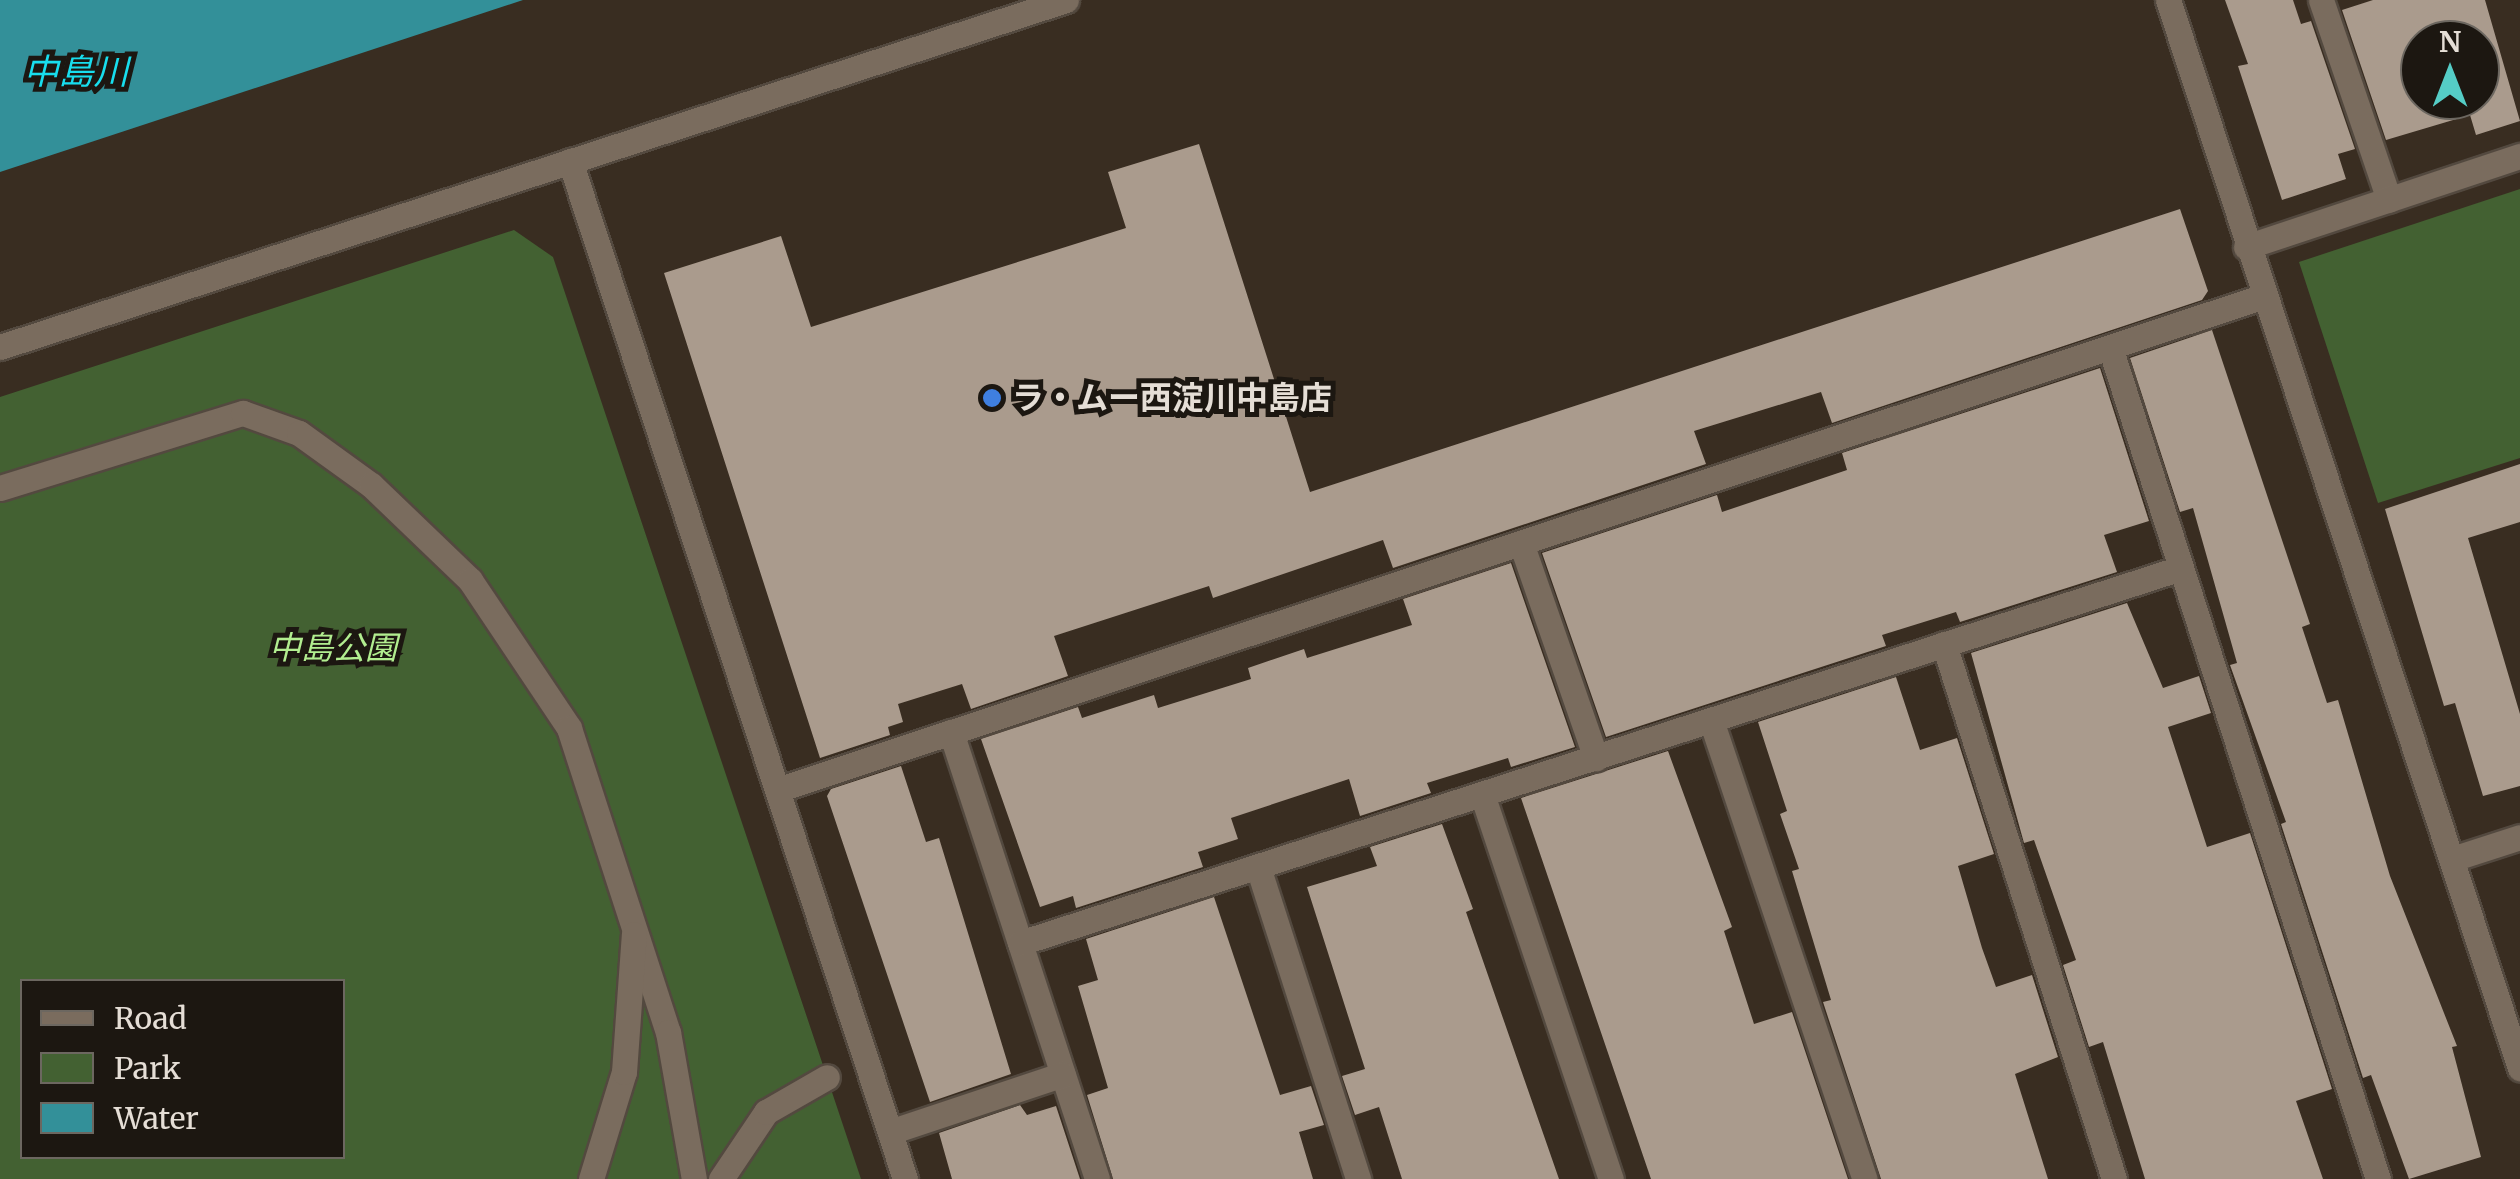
<!DOCTYPE html>
<html>
<head>
<meta charset="utf-8">
<style>
	body { margin:0 }
	#map { position:relative; width:2520px; height:1179px; overflow:hidden; background:#392d21; font-family:Merriweather,"Noto Sans JP",serif }
	div>[style] { position:absolute }
	.green>* { inset:0; background:#436132 }
	.water>* { inset:0; background:#339099 }
	.building>* { inset:0; background:#aa9b8d }
	.roads { filter:drop-shadow(2px 0 #53493f) drop-shadow(-2px 0 #53493f) drop-shadow(0 2px #53493f) drop-shadow(0 -2px #53493f) }
	.pedestrian>* { height:25px; margin:-12.5px; padding:0 12.5px; transform-origin:12.5px; border-radius:12.5px; background:#7a6c5e }
	.minor>* { height:25px; margin:-12.5px; padding:0 12.5px; transform-origin:12.5px; border-radius:12.5px; background:#7a6c5e }
	.tertiary>* { height:25px; margin:-12.5px; padding:0 12.5px; transform-origin:12.5px; border-radius:12.5px; background:#7a6c5e }
	.dots>* { width:28px; height:28px; translate:-50% -50%; box-sizing:border-box; border:5px solid #1c1711; border-radius:50% }
	span { translate:-50% -50%; white-space:nowrap; text-align:center; line-height:1.15; -webkit-text-stroke:10px #1c1711; paint-order:stroke }
	.poi-label { font-size:32px; color:#e5ded6; font-weight:700 }
	.left { translate:0 -50%; text-align:left }
	.park-label { font-size:32px; color:#b2ee90; font-style:italic }
	.water-label { font-size:35px; color:#18deee; font-style:italic }
	.legend { position:absolute; left:20px; top:979px; width:325px; height:180px; box-sizing:border-box; background:#1c1711; border:2px solid #6c6760; margin:0; padding:12px 18px; list-style:none; font-size:30px; color:#e5ded6 }
	.legend li { display:flex; align-items:center; gap:20px; height:50px }
	.legend b { width:50px; border:2px solid #6c6760 }
	.north { position:absolute; left:2400px; top:20px; width:100px; height:100px; box-sizing:border-box; background:#1c1711; border:2px solid #6c6760; border-radius:50%; rotate:0deg; font-size:28px; font-weight:700; line-height:40px; text-align:center; color:#e5ded6 }
	.north::after { content:''; display:block; margin:auto; width:35px; height:45px; background:#55cdc6; clip-path:polygon(50% 0,100% 100%,50% 72%,0 100%) }
</style>
</head>
<body>
<div id="map">
	<div class="green">
		<i style="clip-path:polygon(2520px 189px,2520px 458px,2378px 503px,2299px 262px)"></i>
		<i style="clip-path:polygon(evenodd,514px 230px,553px 257px,861px 1179px,0 1179px,0 397px,514px 230px,22px 982px,342px 982px,342px 1156px,22px 1156px,22px 982px)"></i>
	</div>
	<div class="water">
		<i style="clip-path:polygon(0 0,523px 0,0 172px)"></i>
	</div>
	<div class="building">
		<i style="clip-path:polygon(2225px 0,2293px 0,2301px 24px,2311px 21px,2355px 149px,2338px 154px,2346px 179px,2282px 200px,2238px 66px,2248px 64px)"></i>
		<i style="clip-path:polygon(evenodd,2373px 0,2485px 0,2520px 121px,2476px 135px,2470px 115px,2386px 140px,2342px 10px,2373px 0,2420px 40px,2480px 40px,2480px 100px,2420px 100px,2420px 40px)"></i>
		<i style="clip-path:polygon(1199px 144px,1310px 492px,2180px 209px,2208px 291px,2202px 300px,1832px 423px,1821px 392px,1694px 431px,1706px 464px,1393px 568px,1383px 540px,1213px 598px,1209px 586px,1054px 636px,1068px 676px,971px 709px,962px 684px,898px 704px,903px 722px,888px 727px,890px 735px,820px 758px,664px 273px,781px 236px,811px 327px,1126px 228px,1108px 172px)"></i>
		<i style="clip-path:polygon(2212px 330px,2310px 624px,2302px 627px,2327px 703px,2338px 700px,2390px 876px,2457px 1046px,2452px 1047px,2481px 1157px,2409px 1179px,2371px 1075px,2363px 1078px,2281px 824px,2286px 822px,2230px 665px,2237px 663px,2193px 508px,2180px 512px,2130px 358px)"></i>
		<i style="clip-path:polygon(2100px 368px,2149px 521px,2104px 535px,2117px 572px,1960px 622px,1956px 612px,1882px 635px,1886px 646px,1606px 737px,1542px 553px,1717px 495px,1722px 512px,1847px 470px,1842px 453px)"></i>
		<i style="clip-path:polygon(2520px 464px,2520px 522px,2468px 538px,2520px 714px,2520px 786px,2483px 796px,2455px 703px,2444px 706px,2385px 509px)"></i>
		<i style="clip-path:polygon(1511px 563px,1575px 747px,1511px 767px,1508px 758px,1427px 783px,1431px 793px,1360px 816px,1349px 779px,1231px 818px,1238px 839px,1198px 852px,1203px 867px,1076px 908px,1073px 896px,1040px 907px,981px 739px,1078px 707px,1082px 718px,1154px 695px,1158px 708px,1251px 679px,1248px 668px,1304px 649px,1307px 658px,1412px 625px,1403px 599px)"></i>
		<i style="clip-path:polygon(2127px 603px,2163px 688px,2199px 676px,2211px 713px,2168px 727px,2207px 847px,2250px 833px,2332px 1089px,2296px 1101px,2323px 1179px,2145px 1179px,2103px 1042px,2089px 1047px,2063px 965px,2076px 960px,2034px 840px,2024px 843px,1971px 653px)"></i>
		<i style="clip-path:polygon(1896px 677px,1920px 750px,1957px 738px,1994px 854px,1958px 866px,1982px 948px,1996px 987px,2032px 975px,2058px 1057px,2015px 1074px,2048px 1179px,1881px 1179px,1823px 1002px,1831px 1000px,1792px 871px,1799px 869px,1780px 814px,1787px 811px,1758px 722px)"></i>
		<i style="clip-path:polygon(1668px 751px,1732px 927px,1724px 931px,1754px 1024px,1792px 1012px,1848px 1179px,1651px 1179px,1521px 798px)"></i>
		<i style="clip-path:polygon(901px 766px,926px 842px,939px 838px,1011px 1074px,930px 1102px,827px 796px,831px 789px)"></i>
		<i style="clip-path:polygon(1442px 824px,1473px 909px,1466px 912px,1559px 1179px,1402px 1179px,1379px 1107px,1355px 1115px,1342px 1076px,1365px 1069px,1307px 887px,1377px 866px,1370px 847px)"></i>
		<i style="clip-path:polygon(1214px 897px,1280px 1095px,1311px 1086px,1324px 1125px,1299px 1132px,1313px 1179px,1113px 1179px,1087px 1095px,1108px 1088px,1078px 986px,1098px 980px,1086px 939px)"></i>
		<i style="clip-path:polygon(1020px 1105px,1027px 1115px,1056px 1106px,1080px 1179px,952px 1179px,939px 1133px)"></i>
	</div>
	<div class="roads">
		<div class="pedestrian">
			<i style="left:0;top:488px;width:254px;rotate:-17.2deg"></i>
			<i style="left:243px;top:413px;width:59px;rotate:19.7deg"></i>
			<i style="left:299px;top:433px;width:89px;rotate:35.8deg"></i>
			<i style="left:371px;top:485px;width:137px;rotate:43.8deg"></i>
			<i style="left:470px;top:580px;width:178px;rotate:56.2deg"></i>
			<i style="left:569px;top:728px;width:320px;rotate:72deg"></i>
			<i style="left:668px;top:1032px;width:149px;rotate:80deg"></i>
			<i style="left:591px;top:1179px;width:112px;rotate:-72.9deg"></i>
			<i style="left:624px;top:1072px;width:138px;rotate:-85.9deg"></i>
			<i style="left:721px;top:1179px;width:81px;rotate:-56.1deg"></i>
			<i style="left:766px;top:1112px;width:70px;rotate:-29.8deg"></i>
		</div>
		<div class="minor">
			<i style="left:2321px;top:0;width:211px;rotate:71.2deg"></i>
			<i style="left:2246px;top:247px;width:289px;rotate:-18.4deg"></i>
			<i style="left:2110px;top:347px;width:874px;rotate:72.15deg"></i>
			<i style="left:1521px;top:543px;width:228px;rotate:70.8deg"></i>
			<i style="left:1944px;top:644px;width:561px;rotate:72.37deg"></i>
			<i style="left:1711px;top:720px;width:484px;rotate:71.5deg"></i>
			<i style="left:951px;top:732px;width:470px;rotate:71.9deg"></i>
			<i style="left:777px;top:790px;width:1564px;rotate:-18.38deg"></i>
			<i style="left:1482px;top:794px;width:406px;rotate:71.5deg"></i>
			<i style="left:2452px;top:859px;width:71px;rotate:-17.9deg"></i>
			<i style="left:1258px;top:867px;width:328px;rotate:72.2deg"></i>
			<i style="left:1020px;top:943px;width:1220px;rotate:-17.9deg"></i>
			<i style="left:890px;top:1132px;width:182px;rotate:-18.5deg"></i>
		</div>
		<div class="tertiary">
			<i style="left:2168px;top:0;width:1125px;rotate:71.76deg"></i>
			<i style="left:570px;top:161px;width:1072px;rotate:71.78deg"></i>
			<i style="left:0;top:347px;width:1121px;rotate:-18.03deg"></i>
		</div>
	</div>
	<div class="dots">
		<i style="left:992px;top:398px;background:#3f7fe0"></i>
	</div>
	<div class="poi-label">
		<span class="left" style="left:1012px;top:398px">ラ・ムー西淀川中島店</span>
	</div>
	<div class="park-label">
		<span style="left:333px;top:648px">中島公園</span>
	</div>
	<div class="water-label">
		<span style="left:76px;top:72px">中島川</span>
	</div>
	<ul class="legend">
	<li><b style="height:12px;background:#7a6c5e"></b>Road</li>
	<li><b style="height:28px;background:#436132"></b>Park</li>
	<li><b style="height:28px;background:#339099"></b>Water</li>
	</ul>
	<div class="north">N</div>
</div>
</body>
</html>
